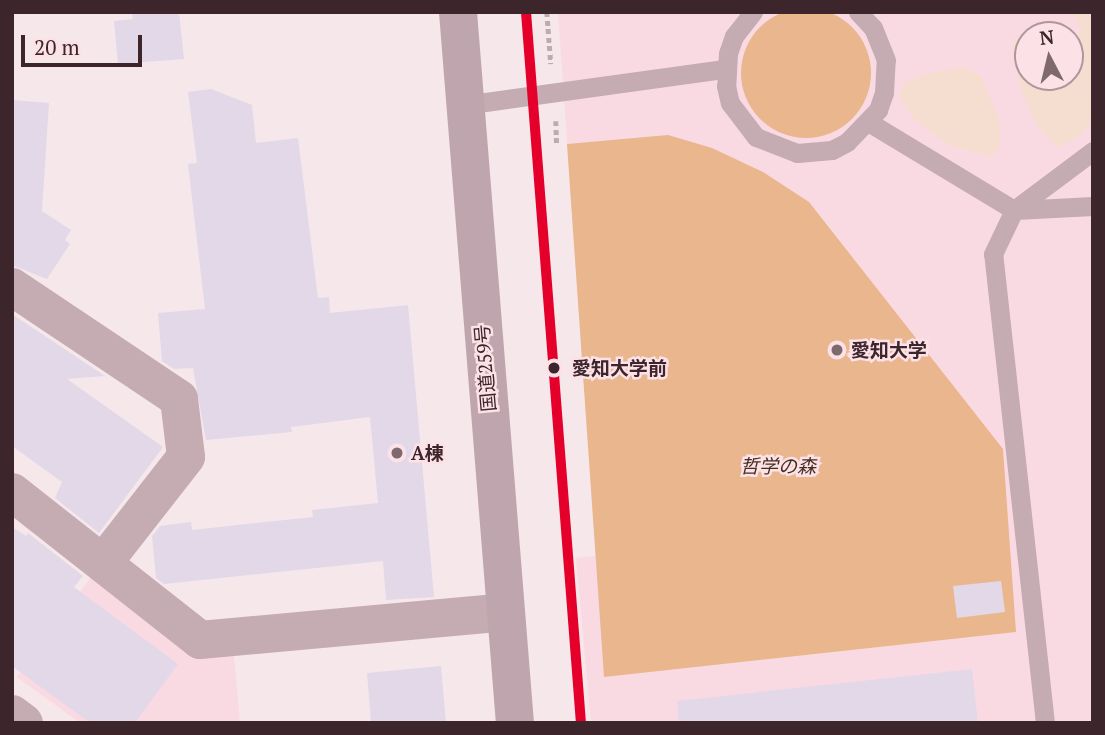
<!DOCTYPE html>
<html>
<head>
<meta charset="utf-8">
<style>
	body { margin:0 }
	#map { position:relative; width:1105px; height:735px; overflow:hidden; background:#f6e7ea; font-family:"PT Serif","Noto Sans JP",serif }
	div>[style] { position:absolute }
	.built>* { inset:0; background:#fadae2 }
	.green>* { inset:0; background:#f5ddcf }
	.forest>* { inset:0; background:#e9b68d }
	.round { border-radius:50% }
	.building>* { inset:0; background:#e3d8e7 }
	.path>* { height:4.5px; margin-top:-2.25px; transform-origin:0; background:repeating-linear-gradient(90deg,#beabb0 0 5px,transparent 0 8.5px) }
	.lane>* { height:19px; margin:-9.5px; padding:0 9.5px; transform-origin:9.5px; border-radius:9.5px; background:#c5abb2 }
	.street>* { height:38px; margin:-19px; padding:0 19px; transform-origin:19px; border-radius:19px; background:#c5abb2 }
	.highway>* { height:38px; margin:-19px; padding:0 19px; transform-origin:19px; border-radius:19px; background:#bfa6ae }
	.rail-1>* { height:10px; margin:-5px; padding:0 5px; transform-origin:5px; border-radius:5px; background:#e4002b }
	.dots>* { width:19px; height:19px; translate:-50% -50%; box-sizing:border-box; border:4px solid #fce1e7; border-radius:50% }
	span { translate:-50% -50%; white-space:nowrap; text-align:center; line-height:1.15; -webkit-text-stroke:5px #fce1e7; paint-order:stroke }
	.poi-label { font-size:19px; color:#3d252c; font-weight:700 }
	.left { translate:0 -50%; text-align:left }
	.street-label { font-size:19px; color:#3d252c }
	.stop-label { font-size:19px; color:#3d252c; font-weight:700 }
	.park-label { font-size:19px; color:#432f1f; font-style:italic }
	.frame { position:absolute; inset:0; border:14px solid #3d252c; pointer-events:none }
	.north { position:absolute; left:1014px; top:21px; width:70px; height:70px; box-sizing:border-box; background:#fce1e7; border:2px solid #b0969c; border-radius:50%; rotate:353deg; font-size:19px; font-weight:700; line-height:28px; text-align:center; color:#3d252c }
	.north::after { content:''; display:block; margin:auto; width:24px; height:32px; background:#7e696e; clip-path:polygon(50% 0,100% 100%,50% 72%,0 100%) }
	.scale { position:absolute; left:21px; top:35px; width:121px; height:32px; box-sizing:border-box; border:4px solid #3d252c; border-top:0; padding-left:9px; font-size:21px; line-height:24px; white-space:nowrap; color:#3d252c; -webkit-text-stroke:5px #fce1e7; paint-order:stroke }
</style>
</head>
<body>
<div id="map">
	<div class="built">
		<i style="clip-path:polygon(evenodd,558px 12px,1093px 12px,1093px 723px,591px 723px,576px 558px,596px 556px,558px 12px,1028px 35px,1070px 35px,1070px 77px,1028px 77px,1028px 35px)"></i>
		<i style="clip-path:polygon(92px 576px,233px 644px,240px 723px,80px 723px,17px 677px)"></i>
	</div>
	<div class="green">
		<i style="clip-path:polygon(1073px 12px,1093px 12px,1093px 122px,1080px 135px,1057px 148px,1035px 123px,1022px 92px,1012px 42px,1027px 36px,1028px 77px,1070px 77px,1070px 54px,1081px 32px)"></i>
		<i style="clip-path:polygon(964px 67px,981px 76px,999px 119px,1001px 144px,993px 157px,948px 145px,913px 118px,898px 94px,904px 84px,922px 75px)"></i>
	</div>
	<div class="forest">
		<i class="round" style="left:741px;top:8px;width:130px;height:130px"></i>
		<i style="clip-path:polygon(668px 135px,712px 148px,763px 172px,809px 202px,1003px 449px,1016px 632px,604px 677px,567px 144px)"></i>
	</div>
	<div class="building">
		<i style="clip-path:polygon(132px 12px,179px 12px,184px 59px,118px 64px,114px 21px,133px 19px)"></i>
		<i style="clip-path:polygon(211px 89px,252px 105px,256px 143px,298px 138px,318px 298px,329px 297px,330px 313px,408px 305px,434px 597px,386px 600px,383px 561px,164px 584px,156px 578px,152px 536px,160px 526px,191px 522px,192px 530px,313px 517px,312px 510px,378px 503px,370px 417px,291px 427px,292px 432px,206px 440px,193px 368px,174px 369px,162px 361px,158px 313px,205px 309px,188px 164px,197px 163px,188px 92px)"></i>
		<i style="clip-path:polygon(12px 100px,49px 103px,42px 211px,71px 230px,65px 240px,70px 244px,47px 279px,12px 265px)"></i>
		<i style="clip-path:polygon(12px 314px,105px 376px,67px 379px,163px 447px,99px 533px,55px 498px,62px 482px,12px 446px)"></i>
		<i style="clip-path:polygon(12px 527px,26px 536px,28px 533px,83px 576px,74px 587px,178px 664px,135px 723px,90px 723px,12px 666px)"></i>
		<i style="clip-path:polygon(1001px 581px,1005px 612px,957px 618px,953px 586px)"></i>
		<i style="clip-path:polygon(441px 666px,446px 723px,371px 723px,367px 673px)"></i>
		<i style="clip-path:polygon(972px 669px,978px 723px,679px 723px,677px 701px)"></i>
	</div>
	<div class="path">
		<i style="left:547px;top:12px;width:52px;rotate:85.6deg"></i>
		<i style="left:556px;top:121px;width:23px;rotate:88deg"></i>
	</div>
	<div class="lane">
		<i style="left:753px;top:12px;width:31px;rotate:128deg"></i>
		<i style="left:734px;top:36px;width:18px;rotate:109deg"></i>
		<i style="left:728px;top:53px;width:33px;rotate:93deg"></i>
		<i style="left:726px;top:86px;width:17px;rotate:77deg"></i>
		<i style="left:730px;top:103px;width:43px;rotate:52.6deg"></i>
		<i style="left:756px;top:137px;width:44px;rotate:21.3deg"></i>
		<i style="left:797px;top:153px;width:35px;rotate:-5deg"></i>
		<i style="left:832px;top:150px;width:17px;rotate:-28deg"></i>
		<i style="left:847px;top:142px;width:45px;rotate:-45.9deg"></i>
		<i style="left:878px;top:110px;width:18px;rotate:-71deg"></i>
		<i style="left:884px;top:93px;width:33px;rotate:-87deg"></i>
		<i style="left:886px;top:60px;width:35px;rotate:-112deg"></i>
		<i style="left:873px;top:28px;width:22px;rotate:-133deg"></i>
		<i style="left:464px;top:105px;width:263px;rotate:-7.9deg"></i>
		<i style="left:870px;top:123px;width:168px;rotate:31.1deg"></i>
		<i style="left:1014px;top:210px;width:79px;rotate:-2.9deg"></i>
		<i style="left:1045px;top:723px;width:472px;rotate:-96.3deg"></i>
		<i style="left:993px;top:254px;width:49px;rotate:-64.5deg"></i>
		<i style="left:1014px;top:210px;width:99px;rotate:-36.8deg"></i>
	</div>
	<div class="street">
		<i style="left:12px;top:287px;width:201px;rotate:33.8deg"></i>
		<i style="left:179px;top:399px;width:58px;rotate:83.1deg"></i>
		<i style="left:186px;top:457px;width:133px;rotate:128deg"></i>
		<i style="left:12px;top:492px;width:239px;rotate:38.2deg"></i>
		<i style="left:200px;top:640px;width:306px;rotate:-5.2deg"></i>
		<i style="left:12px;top:714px;width:15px;rotate:37deg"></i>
	</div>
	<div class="highway">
		<i style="left:458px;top:12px;width:713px;rotate:85.42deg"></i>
	</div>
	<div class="rail-1">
		<i style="left:526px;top:12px;width:713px;rotate:85.58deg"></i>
	</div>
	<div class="dots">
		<i style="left:837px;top:350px;background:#7e696e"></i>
		<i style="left:554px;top:368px;background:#3d252c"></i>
		<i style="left:397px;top:453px;background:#7e696e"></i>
	</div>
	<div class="poi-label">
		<span class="left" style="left:851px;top:350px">愛知大学</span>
		<span class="left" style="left:411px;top:453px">A棟</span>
	</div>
	<div class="street-label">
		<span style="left:485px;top:368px;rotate:-95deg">国道259号</span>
	</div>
	<div class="stop-label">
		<span class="left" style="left:572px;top:368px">愛知大学前</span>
	</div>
	<div class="park-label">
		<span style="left:778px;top:466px">哲学の森</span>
	</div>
	<div class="frame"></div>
	<div class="north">N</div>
	<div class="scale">20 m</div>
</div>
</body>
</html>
